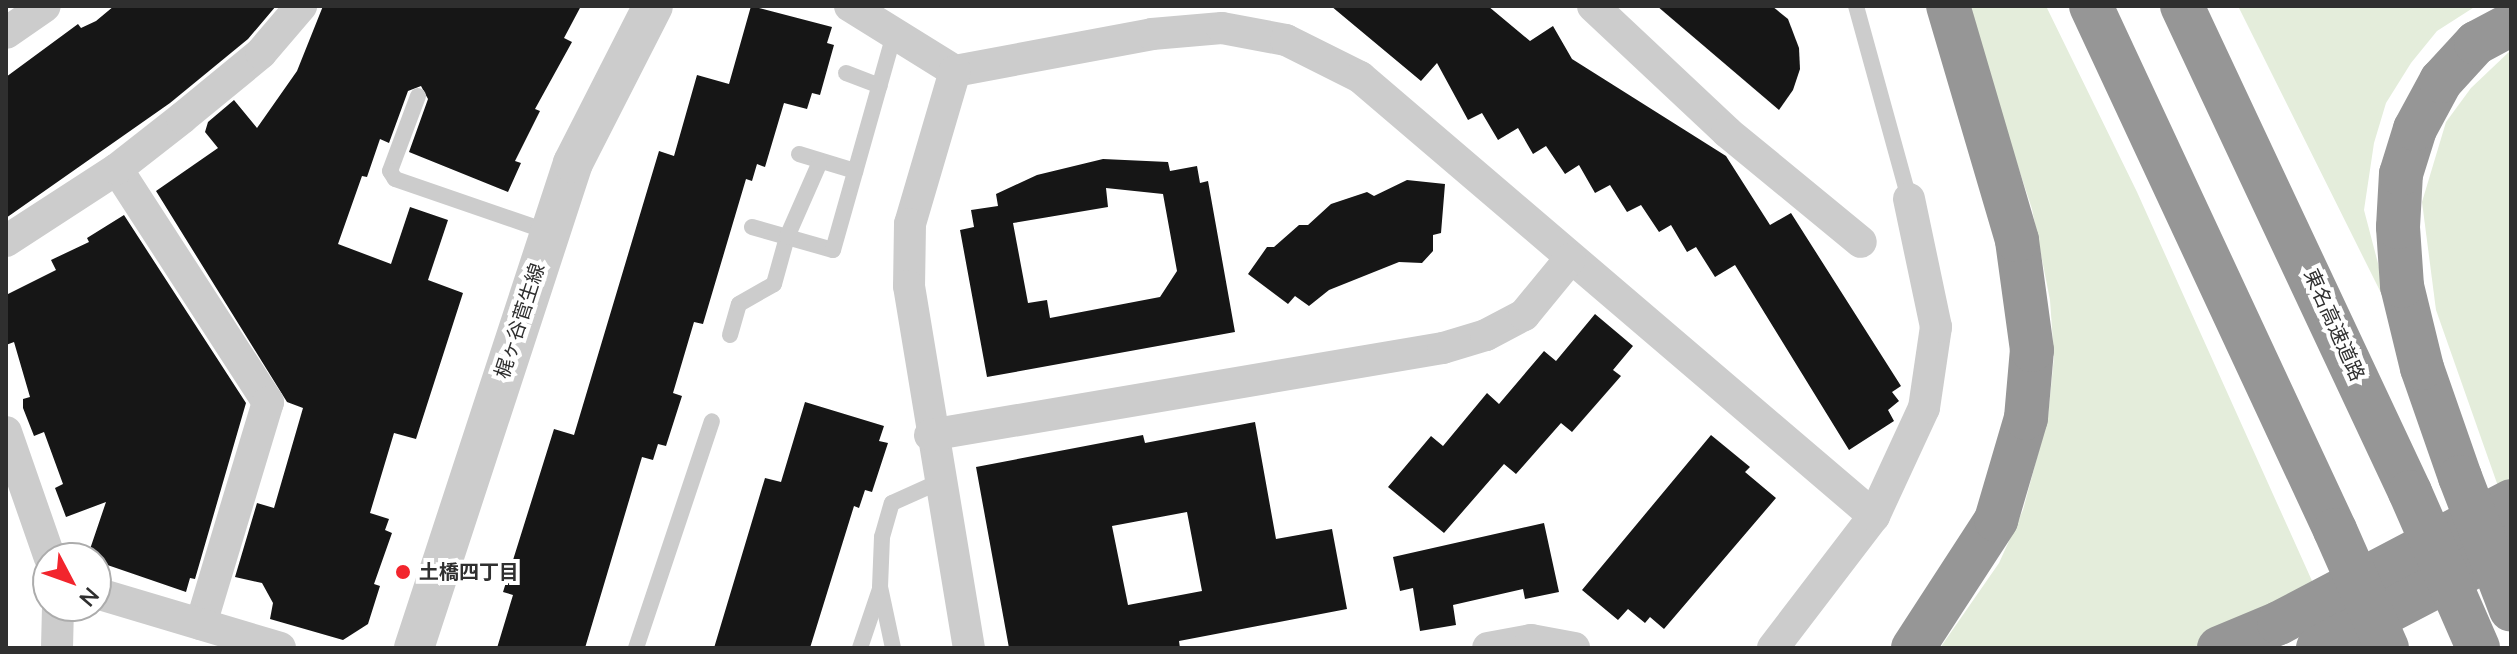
<!DOCTYPE html>
<html>
<head>
<meta charset="utf-8">
<style>
	body { margin:0 }
	#map { position:relative; width:2517px; height:654px; overflow:hidden; background:#fff; font-family:"Nunito Sans","Noto Sans JP",sans-serif }
	div>[style] { position:absolute }
	.green>* { inset:0; background:#e4eddb }
	.building>* { inset:0; background:#161616 }
	.service>* { height:16px; margin:-8px; padding:0 8px; transform-origin:8px; border-radius:8px; background:#ccc }
	.minor>* { height:32px; margin:-16px; padding:0 16px; transform-origin:16px; border-radius:16px; background:#ccc }
	.tertiary>* { height:40px; margin:-20px; padding:0 20px; transform-origin:20px; border-radius:20px; background:#ccc }
	.motorway>* { height:44px; margin:-22px; padding:0 22px; transform-origin:22px; border-radius:22px; background:#969696 }
	.motorway-bridge>* { height:44px; margin:-22px; padding:0 22px; transform-origin:22px; border-radius:22px; background:#969696 }
	.dots>* { width:22px; height:22px; translate:-50% -50%; box-sizing:border-box; border:4px solid #fff; border-radius:50% }
	span { translate:-50% -50%; white-space:nowrap; text-align:center; line-height:1.15; -webkit-text-stroke:8px #fff; paint-order:stroke }
	.street-label { font-size:20px; color:#2f2f2f }
	.poi-label { font-size:20px; color:#2f2f2f; font-weight:700 }
	.left { translate:0 -50%; text-align:left }
	.frame { position:absolute; inset:0; border:8px solid #2f2f2f; pointer-events:none }
	.north { position:absolute; left:32px; top:542px; width:80px; height:80px; box-sizing:border-box; background:#fff; border:2px solid #acacac; border-radius:50%; rotate:131deg; font-size:22px; font-weight:700; line-height:32px; text-align:center; color:#2f2f2f }
	.north::after { content:''; display:block; margin:auto; width:28px; height:36px; background:#f2252d; clip-path:polygon(50% 0,100% 100%,50% 72%,0 100%) }
</style>
</head>
<body>
<div id="map">
	<div class="green">
		<i style="clip-path:polygon(1965px 6px,2046px 6px,2137px 192px,2317px 592px,2193px 648px,1940px 648px,1999px 563px,2023px 510px,2048px 416px,2054px 357px,2050px 300px,2032px 209px)"></i>
		<i style="clip-path:polygon(2238px 6px,2476px 6px,2437px 31px,2411px 63px,2386px 103px,2374px 143px,2364px 210px,2391px 313px)"></i>
		<i style="clip-path:polygon(2511px 50px,2511px 481px,2499px 489px,2436px 310px,2422px 202px,2446px 122px,2471px 88px)"></i>
	</div>
	<div class="building">
		<i style="clip-path:polygon(114px 6px,276px 6px,248px 39px,170px 103px,6px 218px,6px 77px,78px 24px,81px 28px,96px 21px)"></i>
		<i style="clip-path:polygon(323px 6px,581px 6px,564px 38px,572px 42px,535px 109px,540px 111px,515px 161px,521px 163px,508px 192px,409px 152px,428px 99px,421px 86px,408px 91px,389px 143px,380px 139px,367px 177px,362px 176px,338px 244px,391px 264px,410px 207px,448px 220px,428px 280px,463px 293px,416px 439px,394px 433px,370px 513px,389px 519px,385px 530px,392px 533px,374px 584px,380px 586px,368px 624px,343px 640px,270px 619px,273px 603px,262px 583px,235px 577px,257px 503px,274px 508px,303px 408px,287px 402px,156px 191px,218px 148px,205px 132px,208px 122px,234px 100px,257px 128px,297px 71px)"></i>
		<i style="clip-path:polygon(751px 6px,832px 27px,827px 43px,834px 45px,820px 95px,812px 93px,807px 109px,784px 103px,765px 167px,757px 164px,752px 181px,746px 179px,703px 324px,694px 322px,673px 393px,682px 396px,666px 446px,658px 444px,653px 460px,642px 457px,585px 648px,497px 648px,513px 595px,503px 592px,554px 429px,574px 435px,659px 151px,674px 156px,697px 75px,729px 84px)"></i>
		<i style="clip-path:polygon(1331px 6px,1488px 6px,1530px 41px,1553px 26px,1572px 59px,1726px 156px,1770px 225px,1791px 213px,1901px 386px,1892px 392px,1899px 401px,1888px 410px,1894px 421px,1849px 450px,1735px 265px,1715px 277px,1696px 247px,1687px 252px,1671px 225px,1659px 232px,1641px 205px,1627px 212px,1610px 185px,1595px 193px,1579px 165px,1565px 174px,1546px 146px,1533px 154px,1518px 128px,1498px 140px,1482px 113px,1468px 120px,1437px 63px,1421px 81px)"></i>
		<i style="clip-path:polygon(1657px 6px,1772px 6px,1788px 19px,1799px 48px,1800px 69px,1793px 90px,1779px 110px)"></i>
		<i style="clip-path:polygon(evenodd,1103px 159px,1168px 162px,1170px 171px,1197px 166px,1200px 183px,1208px 181px,1235px 332px,987px 377px,960px 230px,974px 227px,971px 210px,998px 206px,996px 194px,1037px 175px,1103px 159px,1106px 188px,1163px 194px,1177px 271px,1160px 297px,1050px 318px,1047px 300px,1028px 303px,1013px 223px,1108px 207px,1106px 188px)"></i>
		<i style="clip-path:polygon(1407px 180px,1445px 184px,1441px 233px,1433px 235px,1433px 251px,1422px 263px,1399px 262px,1329px 290px,1309px 306px,1295px 296px,1288px 304px,1248px 274px,1267px 247px,1274px 247px,1299px 225px,1308px 225px,1331px 204px,1367px 192px,1374px 196px)"></i>
		<i style="clip-path:polygon(124px 215px,246px 403px,195px 579px,190px 578px,186px 592px,87px 558px,106px 502px,66px 517px,55px 488px,63px 484px,44px 432px,34px 436px,23px 408px,23px 399px,30px 397px,14px 342px,6px 345px,6px 295px,56px 270px,51px 260px,89px 242px,87px 238px)"></i>
		<i style="clip-path:polygon(1595px 314px,1633px 346px,1613px 370px,1621px 376px,1572px 432px,1561px 423px,1516px 474px,1504px 464px,1444px 533px,1388px 487px,1431px 436px,1443px 446px,1487px 393px,1499px 404px,1544px 351px,1556px 361px)"></i>
		<i style="clip-path:polygon(805px 402px,884px 426px,879px 441px,888px 443px,872px 492px,865px 490px,859px 508px,854px 506px,810px 648px,714px 648px,765px 478px,781px 482px)"></i>
		<i style="clip-path:polygon(evenodd,1255px 422px,1276px 539px,1332px 529px,1347px 609px,1179px 641px,1180px 648px,1009px 648px,976px 467px,1143px 435px,1145px 443px,1255px 422px,1187px 512px,1202px 591px,1128px 605px,1112px 526px,1187px 512px)"></i>
		<i style="clip-path:polygon(1711px 435px,1750px 467px,1745px 472px,1776px 498px,1664px 629px,1650px 617px,1645px 623px,1628px 609px,1618px 620px,1582px 590px)"></i>
		<i style="clip-path:polygon(1544px 523px,1559px 592px,1525px 599px,1523px 589px,1453px 605px,1456px 625px,1420px 631px,1413px 588px,1400px 591px,1393px 557px)"></i>
	</div>
	<div class="service">
		<i style="left:1856px;top:6px;width:200px;rotate:74.6deg"></i>
		<i style="left:846px;top:73px;width:36px;rotate:21deg"></i>
		<i style="left:418px;top:96px;width:80px;rotate:110.5deg"></i>
		<i style="left:390px;top:171px;width:9px;rotate:58deg"></i>
		<i style="left:395px;top:179px;width:163px;rotate:19deg"></i>
		<i style="left:799px;top:154px;width:59px;rotate:16.9deg"></i>
		<i style="left:752px;top:227px;width:84px;rotate:15.9deg"></i>
		<i style="left:833px;top:250px;width:223px;rotate:-74.2deg"></i>
		<i style="left:730px;top:335px;width:32px;rotate:-74deg"></i>
		<i style="left:739px;top:304px;width:40px;rotate:-29.7deg"></i>
		<i style="left:774px;top:284px;width:49px;rotate:-74.5deg"></i>
		<i style="left:787px;top:237px;width:82px;rotate:-66.3deg"></i>
		<i style="left:636px;top:648px;width:239px;rotate:-71.5deg"></i>
		<i style="left:860px;top:648px;width:62px;rotate:-71.3deg"></i>
		<i style="left:893px;top:648px;width:62px;rotate:-102deg"></i>
		<i style="left:880px;top:587px;width:50px;rotate:-87.7deg"></i>
		<i style="left:882px;top:537px;width:35px;rotate:-74deg"></i>
		<i style="left:892px;top:503px;width:51px;rotate:-24.1deg"></i>
	</div>
	<div class="minor">
		<i style="left:850px;top:6px;width:123px;rotate:31.8deg"></i>
		<i style="left:955px;top:71px;width:200px;rotate:-10.6deg"></i>
		<i style="left:1152px;top:34px;width:70px;rotate:-4.9deg"></i>
		<i style="left:1222px;top:28px;width:65px;rotate:10.6deg"></i>
		<i style="left:1286px;top:40px;width:83px;rotate:26.6deg"></i>
		<i style="left:1360px;top:77px;width:676px;rotate:40.5deg"></i>
		<i style="left:1593px;top:6px;width:184px;rotate:43.2deg"></i>
		<i style="left:1727px;top:132px;width:173px;rotate:39.4deg"></i>
		<i style="left:6px;top:33px;width:47px;rotate:-34.7deg"></i>
		<i style="left:955px;top:71px;width:159px;rotate:106.4deg"></i>
		<i style="left:910px;top:224px;width:62px;rotate:90.9deg"></i>
		<i style="left:909px;top:286px;width:367px;rotate:80.6deg"></i>
		<i style="left:117px;top:169px;width:278px;rotate:57.1deg"></i>
		<i style="left:268px;top:402px;width:232px;rotate:106.8deg"></i>
		<i style="left:6px;top:241px;width:132px;rotate:-33deg"></i>
		<i style="left:117px;top:169px;width:83px;rotate:-38.1deg"></i>
		<i style="left:182px;top:118px;width:102px;rotate:-39.4deg"></i>
		<i style="left:261px;top:53px;width:62px;rotate:-49.6deg"></i>
		<i style="left:6px;top:432px;width:133px;rotate:70.8deg"></i>
		<i style="left:930px;top:435px;width:520px;rotate:-9.63deg"></i>
		<i style="left:1443px;top:348px;width:45px;rotate:-16.8deg"></i>
		<i style="left:1486px;top:335px;width:43px;rotate:-27.8deg"></i>
		<i style="left:1524px;top:315px;width:72px;rotate:-50.6deg"></i>
		<i style="left:96px;top:593px;width:192px;rotate:16.6deg"></i>
		<i style="left:57px;top:648px;width:42px;rotate:-88.6deg"></i>
		<i style="left:1488px;top:648px;width:44px;rotate:-10.5deg"></i>
		<i style="left:1531px;top:640px;width:44px;rotate:10.5deg"></i>
		<i style="left:1773px;top:648px;width:166px;rotate:-52.6deg"></i>
		<i style="left:1874px;top:516px;width:119px;rotate:-65.2deg"></i>
		<i style="left:1924px;top:408px;width:82px;rotate:-81.6deg"></i>
		<i style="left:1936px;top:327px;width:131px;rotate:-101.9deg"></i>
	</div>
	<div class="tertiary">
		<i style="left:414px;top:648px;width:510px;rotate:-71.85deg"></i>
		<i style="left:573px;top:163px;width:176px;rotate:-63deg"></i>
	</div>
	<div class="motorway">
		<i style="left:2091px;top:6px;width:578px;rotate:65.03deg"></i>
		<i style="left:2182px;top:6px;width:537px;rotate:64.87deg"></i>
		<i style="left:2460px;top:477px;width:115px;rotate:-109.2deg"></i>
		<i style="left:2422px;top:368px;width:84px;rotate:-103.7deg"></i>
		<i style="left:2402px;top:286px;width:59px;rotate:-93.9deg"></i>
		<i style="left:2398px;top:227px;width:53px;rotate:-86.8deg"></i>
		<i style="left:2401px;top:174px;width:47px;rotate:-72.7deg"></i>
		<i style="left:2415px;top:129px;width:55px;rotate:-61.6deg"></i>
		<i style="left:2441px;top:81px;width:52px;rotate:-47.4deg"></i>
		<i style="left:2476px;top:43px;width:40px;rotate:-28deg"></i>
		<i style="left:1913px;top:648px;width:153px;rotate:-57deg"></i>
		<i style="left:1996px;top:520px;width:106px;rotate:-73.6deg"></i>
		<i style="left:2026px;top:418px;width:68px;rotate:-85deg"></i>
		<i style="left:2032px;top:350px;width:111px;rotate:-97.8deg"></i>
		<i style="left:2017px;top:240px;width:244px;rotate:-106.4deg"></i>
		<i style="left:2219px;top:648px;width:65px;rotate:-22.6deg"></i>
		<i style="left:2279px;top:623px;width:262px;rotate:-27.7deg"></i>
		<i style="left:2318px;top:648px;width:218px;rotate:-27.6deg"></i>
	</div>
	<div class="motorway-bridge">
		<i style="left:2460px;top:477px;width:142px;rotate:69deg"></i>
		<i style="left:2410px;top:492px;width:170px;rotate:66.4deg"></i>
		<i style="left:2335px;top:530px;width:129px;rotate:66.2deg"></i>
	</div>
	<div class="dots">
		<i style="left:403px;top:572px;background:#f2252d"></i>
	</div>
	<div class="street-label">
		<span style="left:520px;top:321px;rotate:-72deg">梶ヶ谷菅生線</span>
		<span style="left:2334px;top:325px;rotate:66deg">東名高速道路</span>
	</div>
	<div class="poi-label">
		<span class="left" style="left:419px;top:572px">土橋四丁目</span>
	</div>
	<div class="frame"></div>
	<div class="north">N</div>
</div>
</body>
</html>
